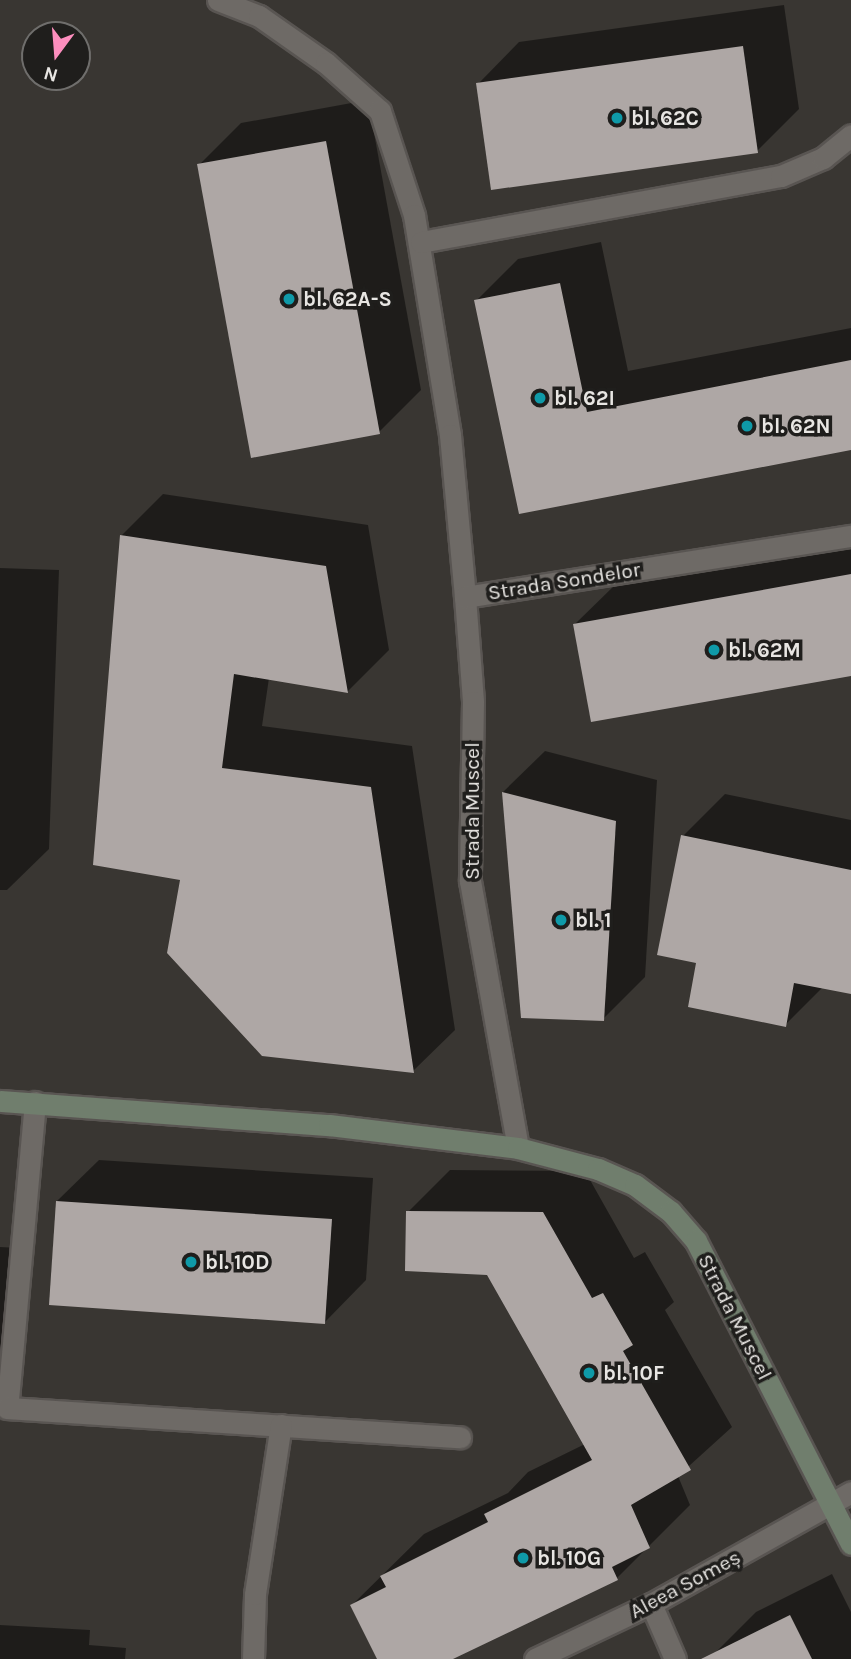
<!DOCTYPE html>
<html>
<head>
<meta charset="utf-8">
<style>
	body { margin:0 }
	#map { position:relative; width:851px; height:1659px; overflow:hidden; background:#393632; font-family:Karla,sans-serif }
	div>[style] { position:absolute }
	.shadow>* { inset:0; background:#0007 }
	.building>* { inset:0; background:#aea7a5 }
	.roads { filter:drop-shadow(2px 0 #595552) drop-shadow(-2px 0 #595552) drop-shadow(0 2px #595552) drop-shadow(0 -2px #595552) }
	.lane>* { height:21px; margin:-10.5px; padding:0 10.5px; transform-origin:10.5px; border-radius:10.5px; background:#6e6a66 }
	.street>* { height:21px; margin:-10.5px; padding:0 10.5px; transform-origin:10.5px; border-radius:10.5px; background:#6e6a66 }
	.secondary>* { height:21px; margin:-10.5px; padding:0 10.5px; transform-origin:10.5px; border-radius:10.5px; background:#707e6d }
	.dots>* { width:19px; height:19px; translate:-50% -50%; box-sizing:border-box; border:4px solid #1f1e1c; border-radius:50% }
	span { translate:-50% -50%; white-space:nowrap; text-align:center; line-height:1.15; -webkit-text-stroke:7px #1f1e1c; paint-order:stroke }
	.poi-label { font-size:21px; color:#e8e6e3; font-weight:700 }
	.left { translate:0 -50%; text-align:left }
	.street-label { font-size:21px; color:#e8e6e3 }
	.north { position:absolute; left:21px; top:21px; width:70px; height:70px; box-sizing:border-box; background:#1f1e1c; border:2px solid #6f6e6c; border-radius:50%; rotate:196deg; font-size:19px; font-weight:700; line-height:28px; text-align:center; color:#e8e6e3 }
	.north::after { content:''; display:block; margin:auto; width:24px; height:32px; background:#fd8ebe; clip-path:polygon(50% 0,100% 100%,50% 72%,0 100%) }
</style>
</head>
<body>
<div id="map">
	<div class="shadow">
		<i style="clip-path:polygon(784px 5px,799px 109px,757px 151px,478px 84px,519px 42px)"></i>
		<i style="clip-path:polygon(368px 100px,421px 390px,379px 432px,199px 165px,241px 123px)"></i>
		<i style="clip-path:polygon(601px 242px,628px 371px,851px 328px,851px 448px,521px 512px,476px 301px,518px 259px)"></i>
		<i style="clip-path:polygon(163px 494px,368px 525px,389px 650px,348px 691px,269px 678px,262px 726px,412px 746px,455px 1030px,413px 1071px,182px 879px,121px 536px)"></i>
		<i style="clip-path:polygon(851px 541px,851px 674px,575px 624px,617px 583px)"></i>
		<i style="clip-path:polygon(0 568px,59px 570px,49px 849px,7px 890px,0 890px)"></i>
		<i style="clip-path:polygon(545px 751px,657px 780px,645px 977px,603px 1019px,523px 1017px,503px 792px)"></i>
		<i style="clip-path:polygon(725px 794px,851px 820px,851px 992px,823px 987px,785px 1025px,699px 962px,683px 836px)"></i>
		<i style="clip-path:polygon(99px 1160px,373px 1178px,366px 1280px,325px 1322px,57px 1201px)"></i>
		<i style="clip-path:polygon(450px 1170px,585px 1171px,634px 1258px,645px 1252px,674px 1302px,665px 1310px,732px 1427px,678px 1476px,690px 1505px,617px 1578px,449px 1659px,379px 1659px,352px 1605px,424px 1534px,508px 1493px,528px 1472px,585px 1444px,488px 1274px,408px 1212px)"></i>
		<i style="clip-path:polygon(0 1247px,20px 1248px,0 1410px)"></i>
		<i style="clip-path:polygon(832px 1574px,851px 1612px,851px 1659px,717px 1659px,714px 1654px,756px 1612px)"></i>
		<i style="clip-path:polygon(0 1625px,90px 1630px,89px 1645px,126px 1648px,125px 1659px,0 1659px)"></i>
	</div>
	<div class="building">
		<i style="clip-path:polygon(743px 46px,758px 153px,491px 190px,476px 83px)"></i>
		<i style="clip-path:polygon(326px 141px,380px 434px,251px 458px,197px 164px)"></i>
		<i style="clip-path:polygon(560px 283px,587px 412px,851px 360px,851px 450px,519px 514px,474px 300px)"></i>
		<i style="clip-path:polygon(120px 535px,326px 566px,348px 693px,234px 674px,222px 768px,371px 787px,414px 1073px,262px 1056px,167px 953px,180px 880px,93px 865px)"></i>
		<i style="clip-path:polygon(851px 574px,851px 676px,591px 722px,573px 624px)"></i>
		<i style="clip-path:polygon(502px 792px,616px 821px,604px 1021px,521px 1018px)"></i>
		<i style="clip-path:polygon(681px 835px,851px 870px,851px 994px,794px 983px,786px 1027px,688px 1007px,696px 963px,657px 955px)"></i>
		<i style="clip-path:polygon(56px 1201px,332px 1219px,325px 1324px,49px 1305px)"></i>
		<i style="clip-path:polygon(406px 1211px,543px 1212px,592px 1298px,603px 1293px,633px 1345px,623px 1351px,691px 1470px,631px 1505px,650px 1548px,612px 1567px,618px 1580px,453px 1659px,377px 1659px,350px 1605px,386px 1587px,380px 1576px,488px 1522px,484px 1514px,592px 1460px,487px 1275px,405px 1271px)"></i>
		<i style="clip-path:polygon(790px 1615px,812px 1659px,701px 1659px)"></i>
	</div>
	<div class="roads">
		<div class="lane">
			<i style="left:35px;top:1102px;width:307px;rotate:95.2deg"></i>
			<i style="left:7px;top:1408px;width:454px;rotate:3.7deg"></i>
			<i style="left:651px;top:1604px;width:60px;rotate:66.4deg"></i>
			<i style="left:253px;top:1659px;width:65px;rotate:-88.2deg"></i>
			<i style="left:255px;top:1594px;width:171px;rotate:-81.3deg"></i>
		</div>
		<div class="street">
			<i style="left:218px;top:0;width:44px;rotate:21.3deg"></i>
			<i style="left:259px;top:16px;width:82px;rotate:35deg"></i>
			<i style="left:326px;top:63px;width:72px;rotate:41.6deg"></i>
			<i style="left:380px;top:111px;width:109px;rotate:71.9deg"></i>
			<i style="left:414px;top:215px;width:223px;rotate:80.7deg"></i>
			<i style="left:450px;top:435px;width:163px;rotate:84.7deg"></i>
			<i style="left:465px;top:597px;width:105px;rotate:85.6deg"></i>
			<i style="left:473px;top:702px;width:179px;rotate:91deg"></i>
			<i style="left:470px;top:881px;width:271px;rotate:79.8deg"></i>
			<i style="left:421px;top:242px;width:366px;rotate:-10.4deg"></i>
			<i style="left:781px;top:176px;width:46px;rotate:-23.2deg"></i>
			<i style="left:823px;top:158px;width:36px;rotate:-39deg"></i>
			<i style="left:465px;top:597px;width:391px;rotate:-9deg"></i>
			<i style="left:535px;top:1659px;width:128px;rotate:-25.4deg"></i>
			<i style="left:651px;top:1604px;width:229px;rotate:-29.2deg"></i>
		</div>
		<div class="secondary">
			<i style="left:0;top:1101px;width:330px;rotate:4.2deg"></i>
			<i style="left:329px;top:1125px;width:190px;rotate:6.9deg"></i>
			<i style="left:518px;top:1148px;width:83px;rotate:14.7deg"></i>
			<i style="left:598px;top:1169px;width:40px;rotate:23.4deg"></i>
			<i style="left:635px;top:1185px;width:45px;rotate:36.9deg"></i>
			<i style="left:671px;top:1212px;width:38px;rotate:49deg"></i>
			<i style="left:696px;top:1241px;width:340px;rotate:62.9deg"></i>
		</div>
	</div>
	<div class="dots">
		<i style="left:617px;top:118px;background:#0f9aa8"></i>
		<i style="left:289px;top:299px;background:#0f9aa8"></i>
		<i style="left:540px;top:398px;background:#0f9aa8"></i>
		<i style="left:747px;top:426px;background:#0f9aa8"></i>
		<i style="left:714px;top:650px;background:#0f9aa8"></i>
		<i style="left:561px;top:920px;background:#0f9aa8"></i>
		<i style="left:191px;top:1262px;background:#0f9aa8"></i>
		<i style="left:589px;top:1373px;background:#0f9aa8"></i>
		<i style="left:523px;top:1558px;background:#0f9aa8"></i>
	</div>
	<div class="poi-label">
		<span class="left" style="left:631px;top:118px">bl. 62C</span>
		<span class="left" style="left:303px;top:299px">bl. 62A-S</span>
		<span class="left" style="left:554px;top:398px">bl. 62I</span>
		<span class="left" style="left:761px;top:426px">bl. 62N</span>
		<span class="left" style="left:728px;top:650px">bl. 62M</span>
		<span class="left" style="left:575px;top:920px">bl. 1</span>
		<span class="left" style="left:205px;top:1262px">bl. 10D</span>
		<span class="left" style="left:603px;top:1373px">bl. 10F</span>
		<span class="left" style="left:537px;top:1558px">bl. 10G</span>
	</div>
	<div class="street-label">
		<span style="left:564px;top:581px;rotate:-9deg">Strada Sondelor</span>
		<span style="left:472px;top:811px;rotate:-90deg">Strada Muscel</span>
		<span style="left:735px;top:1317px;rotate:63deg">Strada Muscel</span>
		<span style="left:685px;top:1584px;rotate:-28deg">Aleea Someș</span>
	</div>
	<div class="north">N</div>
</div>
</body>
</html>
